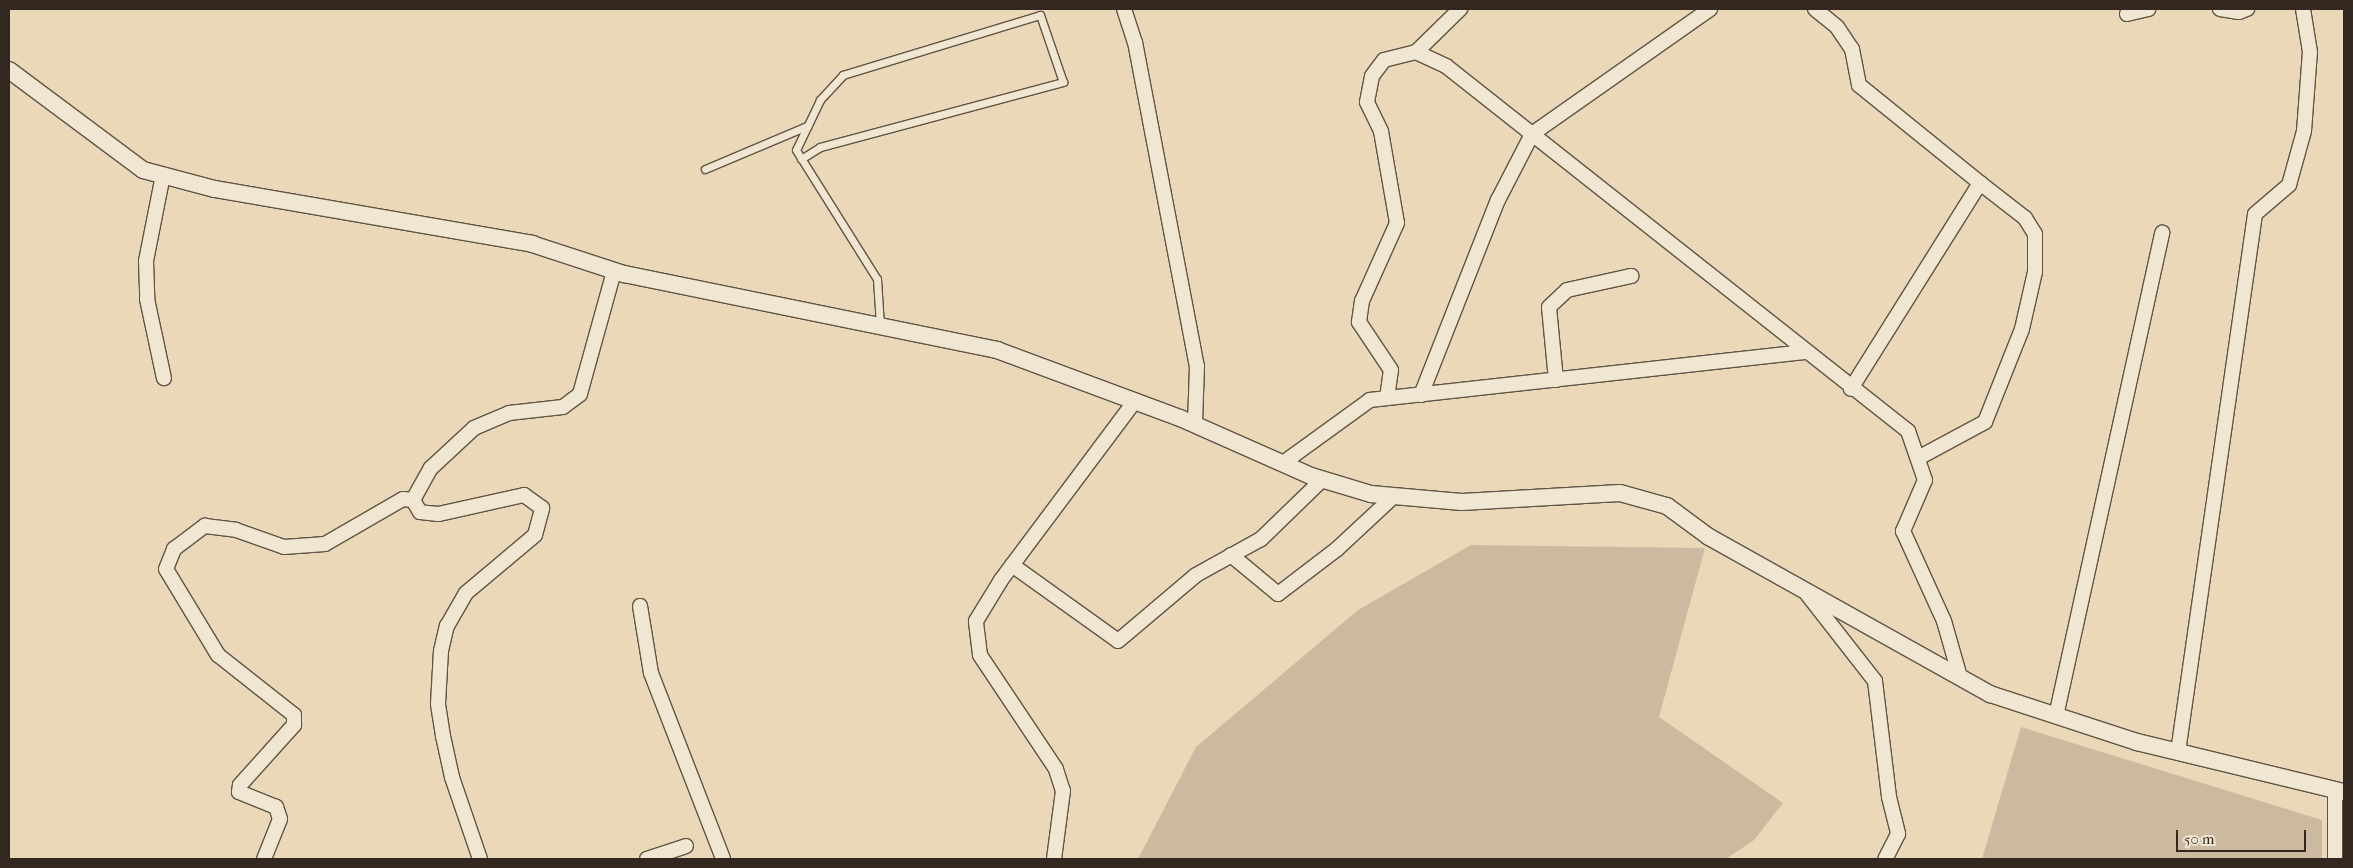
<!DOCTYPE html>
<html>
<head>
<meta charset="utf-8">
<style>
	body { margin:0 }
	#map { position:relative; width:2353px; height:868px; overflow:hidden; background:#ead8b9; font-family:"IM FELL French Canon",serif }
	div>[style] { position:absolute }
	.green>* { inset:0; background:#cbba9f }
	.roads { filter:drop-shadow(1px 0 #605446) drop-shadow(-1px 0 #605446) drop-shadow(0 1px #605446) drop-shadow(0 -1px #605446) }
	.service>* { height:7px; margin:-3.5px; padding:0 3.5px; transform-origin:3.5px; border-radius:3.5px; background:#f1e6d2 }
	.minor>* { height:14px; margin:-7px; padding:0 7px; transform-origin:7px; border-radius:7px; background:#f1e6d2 }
	.tertiary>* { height:16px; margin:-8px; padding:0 8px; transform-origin:8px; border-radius:8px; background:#f1e6d2 }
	span { translate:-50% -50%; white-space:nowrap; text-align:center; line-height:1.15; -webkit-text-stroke:5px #f1e6d2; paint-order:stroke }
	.frame { position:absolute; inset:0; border:10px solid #322820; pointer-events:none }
	.scale { position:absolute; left:2176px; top:830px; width:130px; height:22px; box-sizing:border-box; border:2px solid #322820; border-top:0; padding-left:6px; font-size:15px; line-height:18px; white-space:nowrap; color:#322820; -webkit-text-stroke:4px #f1e6d2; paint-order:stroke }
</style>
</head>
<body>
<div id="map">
	<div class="green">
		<i style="clip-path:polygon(1471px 545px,1705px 548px,1659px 717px,1783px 803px,1754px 840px,1726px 859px,1138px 859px,1196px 747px,1358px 610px)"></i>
		<i style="clip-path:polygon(2021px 727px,2322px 820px,2322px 859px,1982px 859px)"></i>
	</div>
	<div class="roads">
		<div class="service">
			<i style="left:801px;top:159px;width:22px;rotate:-32deg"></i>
			<i style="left:820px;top:147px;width:252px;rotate:-15deg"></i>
			<i style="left:1063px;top:82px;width:71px;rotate:-108.9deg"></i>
			<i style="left:1040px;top:15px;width:206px;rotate:163.1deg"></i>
			<i style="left:843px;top:75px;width:34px;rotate:133deg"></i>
			<i style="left:820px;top:100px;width:55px;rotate:115.6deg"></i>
			<i style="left:796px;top:150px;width:152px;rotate:57.9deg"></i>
			<i style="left:877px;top:279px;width:46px;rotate:86.3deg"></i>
			<i style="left:705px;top:169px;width:111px;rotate:-22.9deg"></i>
		</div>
		<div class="minor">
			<i style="left:1124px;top:9px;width:35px;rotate:72deg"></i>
			<i style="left:1135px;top:42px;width:330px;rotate:79.2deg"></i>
			<i style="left:1197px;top:366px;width:58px;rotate:92deg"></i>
			<i style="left:1815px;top:9px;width:28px;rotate:39deg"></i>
			<i style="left:1837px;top:27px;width:27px;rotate:56deg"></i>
			<i style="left:1852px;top:49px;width:37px;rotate:79deg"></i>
			<i style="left:1859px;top:85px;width:156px;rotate:39deg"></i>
			<i style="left:1980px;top:183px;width:243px;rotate:122.1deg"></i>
			<i style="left:2220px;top:9px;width:19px;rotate:9deg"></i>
			<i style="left:2239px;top:12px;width:9px;rotate:-21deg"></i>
			<i style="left:2127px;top:14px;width:22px;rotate:-13deg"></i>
			<i style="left:1416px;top:52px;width:33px;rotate:25deg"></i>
			<i style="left:1446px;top:66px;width:589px;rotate:38.31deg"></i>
			<i style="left:1908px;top:431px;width:52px;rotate:70.9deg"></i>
			<i style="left:1925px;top:480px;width:56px;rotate:113.3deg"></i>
			<i style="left:1903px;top:531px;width:99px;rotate:65.5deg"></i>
			<i style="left:1944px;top:621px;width:58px;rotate:74.1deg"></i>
			<i style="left:163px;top:175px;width:88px;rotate:101.2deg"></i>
			<i style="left:146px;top:261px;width:38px;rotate:88deg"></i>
			<i style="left:147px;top:299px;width:81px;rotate:77.9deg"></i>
			<i style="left:1556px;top:380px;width:73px;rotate:-95.5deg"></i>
			<i style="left:1549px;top:307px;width:25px;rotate:-43deg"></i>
			<i style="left:1567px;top:290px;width:66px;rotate:-12.3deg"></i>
			<i style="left:1421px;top:395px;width:210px;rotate:-68.5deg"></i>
			<i style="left:1498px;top:200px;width:74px;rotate:-62.7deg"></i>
			<i style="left:1532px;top:134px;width:218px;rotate:-35.1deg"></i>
			<i style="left:1387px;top:398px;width:28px;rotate:-82deg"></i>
			<i style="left:1391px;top:370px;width:58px;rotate:-123.7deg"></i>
			<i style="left:1359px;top:322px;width:21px;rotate:-82deg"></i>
			<i style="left:1362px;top:301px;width:85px;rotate:-65.8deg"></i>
			<i style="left:1397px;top:223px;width:93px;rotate:-99.9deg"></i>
			<i style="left:1381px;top:131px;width:32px;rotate:-116deg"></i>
			<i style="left:1367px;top:102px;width:26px;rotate:-79deg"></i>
			<i style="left:1372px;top:76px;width:20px;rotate:-53deg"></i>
			<i style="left:1384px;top:60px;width:33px;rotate:-14deg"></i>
			<i style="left:1416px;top:52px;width:62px;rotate:-44.3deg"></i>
			<i style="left:1920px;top:457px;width:74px;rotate:-28.3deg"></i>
			<i style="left:1985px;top:422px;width:100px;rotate:-68.3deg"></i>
			<i style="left:2022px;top:329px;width:58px;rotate:-77.2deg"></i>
			<i style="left:2035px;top:272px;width:38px;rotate:-90deg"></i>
			<i style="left:2035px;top:234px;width:19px;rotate:-122deg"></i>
			<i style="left:2025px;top:218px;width:57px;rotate:-142.1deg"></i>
			<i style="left:1283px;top:463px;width:107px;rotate:-35.9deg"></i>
			<i style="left:1370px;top:400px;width:437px;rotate:-6.3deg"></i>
			<i style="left:1231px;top:555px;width:61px;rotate:39.7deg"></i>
			<i style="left:1278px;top:594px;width:74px;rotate:-37.3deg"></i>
			<i style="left:1337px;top:549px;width:78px;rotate:-42.9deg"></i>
			<i style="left:1012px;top:565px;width:130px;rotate:35.6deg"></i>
			<i style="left:1118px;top:641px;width:102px;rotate:-40.2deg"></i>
			<i style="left:1196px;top:575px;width:74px;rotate:-29deg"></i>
			<i style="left:1261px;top:539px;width:86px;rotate:-44.1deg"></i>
			<i style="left:1807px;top:594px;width:110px;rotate:52deg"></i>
			<i style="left:1875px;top:681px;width:117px;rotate:83.1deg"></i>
			<i style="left:1889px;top:797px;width:38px;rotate:76deg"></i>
			<i style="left:1898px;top:834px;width:28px;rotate:117deg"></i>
			<i style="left:640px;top:606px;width:68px;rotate:80.7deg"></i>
			<i style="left:651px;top:673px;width:199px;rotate:68.8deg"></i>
			<i style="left:2056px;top:716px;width:495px;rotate:-77.6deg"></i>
			<i style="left:2178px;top:752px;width:543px;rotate:-81.85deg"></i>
			<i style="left:2255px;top:214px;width:45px;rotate:-40.5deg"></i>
			<i style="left:2289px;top:185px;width:56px;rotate:-74.5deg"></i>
			<i style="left:2304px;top:131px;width:79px;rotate:-85.7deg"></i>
			<i style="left:2310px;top:52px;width:44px;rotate:-99.2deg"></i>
			<i style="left:2335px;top:790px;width:69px;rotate:90deg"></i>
			<i style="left:264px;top:859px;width:43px;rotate:-68.2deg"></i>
			<i style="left:280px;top:819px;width:13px;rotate:-108deg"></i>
			<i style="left:276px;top:807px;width:40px;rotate:-158deg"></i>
			<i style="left:239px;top:792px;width:7px;rotate:-82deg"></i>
			<i style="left:240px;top:785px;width:81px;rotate:-48deg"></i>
			<i style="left:294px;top:725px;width:10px;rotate:-90deg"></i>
			<i style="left:294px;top:715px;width:97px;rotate:-141.7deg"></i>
			<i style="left:218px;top:655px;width:100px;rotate:-121.2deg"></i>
			<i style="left:166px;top:569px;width:22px;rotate:-68deg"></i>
			<i style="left:174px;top:549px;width:39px;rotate:-37deg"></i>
			<i style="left:205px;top:526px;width:31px;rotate:7deg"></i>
			<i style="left:236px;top:530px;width:51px;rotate:19.5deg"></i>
			<i style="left:284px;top:547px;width:41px;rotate:-4.2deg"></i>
			<i style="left:325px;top:544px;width:90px;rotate:-30deg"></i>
			<i style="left:403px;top:499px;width:10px;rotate:6deg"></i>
			<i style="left:480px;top:859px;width:87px;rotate:-108.9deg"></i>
			<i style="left:452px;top:777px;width:42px;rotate:-102.4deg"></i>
			<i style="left:443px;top:736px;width:32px;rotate:-99deg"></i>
			<i style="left:438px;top:704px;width:53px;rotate:-86.8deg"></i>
			<i style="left:441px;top:651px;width:26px;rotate:-77deg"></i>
			<i style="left:447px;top:626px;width:38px;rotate:-60deg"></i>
			<i style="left:466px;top:593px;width:90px;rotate:-40deg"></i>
			<i style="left:535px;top:535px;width:28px;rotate:-75deg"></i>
			<i style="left:542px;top:508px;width:22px;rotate:-144deg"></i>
			<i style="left:524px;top:495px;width:88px;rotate:167.5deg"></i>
			<i style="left:438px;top:514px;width:18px;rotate:-174deg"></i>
			<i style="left:420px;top:512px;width:14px;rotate:-120deg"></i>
			<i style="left:413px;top:500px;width:37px;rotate:-61deg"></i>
			<i style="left:431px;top:468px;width:59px;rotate:-42.9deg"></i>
			<i style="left:474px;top:428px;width:38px;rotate:-23deg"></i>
			<i style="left:509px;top:413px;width:54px;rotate:-6.3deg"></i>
			<i style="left:563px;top:407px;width:21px;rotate:-37deg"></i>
			<i style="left:580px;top:394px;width:128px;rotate:-74.5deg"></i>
			<i style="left:647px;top:859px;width:41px;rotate:-18.4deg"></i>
			<i style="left:1054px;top:859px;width:69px;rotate:-82.5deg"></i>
			<i style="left:1063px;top:791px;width:23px;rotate:-108deg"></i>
			<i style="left:1056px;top:769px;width:137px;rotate:-123.7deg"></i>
			<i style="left:980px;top:655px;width:34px;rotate:-97deg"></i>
			<i style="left:976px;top:621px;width:48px;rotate:-58.6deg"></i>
			<i style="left:1001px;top:580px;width:224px;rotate:-53.2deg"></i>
		</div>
		<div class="tertiary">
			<i style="left:9px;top:70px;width:167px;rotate:36.7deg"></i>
			<i style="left:143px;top:170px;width:74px;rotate:14.8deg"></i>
			<i style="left:215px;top:189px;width:322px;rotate:9.8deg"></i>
			<i style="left:532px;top:244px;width:97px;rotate:18.1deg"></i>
			<i style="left:624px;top:274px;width:381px;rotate:11.5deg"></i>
			<i style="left:997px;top:350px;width:195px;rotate:20.4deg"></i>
			<i style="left:1180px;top:418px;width:143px;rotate:23.9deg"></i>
			<i style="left:1311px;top:476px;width:63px;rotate:16.7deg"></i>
			<i style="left:1371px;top:494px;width:91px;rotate:5deg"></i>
			<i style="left:1462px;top:502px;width:158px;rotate:-3.3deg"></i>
			<i style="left:1620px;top:493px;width:49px;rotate:15.5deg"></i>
			<i style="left:1667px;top:506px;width:52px;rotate:36.4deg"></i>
			<i style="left:1709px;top:537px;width:322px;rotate:29.2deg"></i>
			<i style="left:1990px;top:694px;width:155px;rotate:18.1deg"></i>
			<i style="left:2137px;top:742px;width:213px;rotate:13.6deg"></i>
		</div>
	</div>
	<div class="frame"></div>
	<div class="scale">50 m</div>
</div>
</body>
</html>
